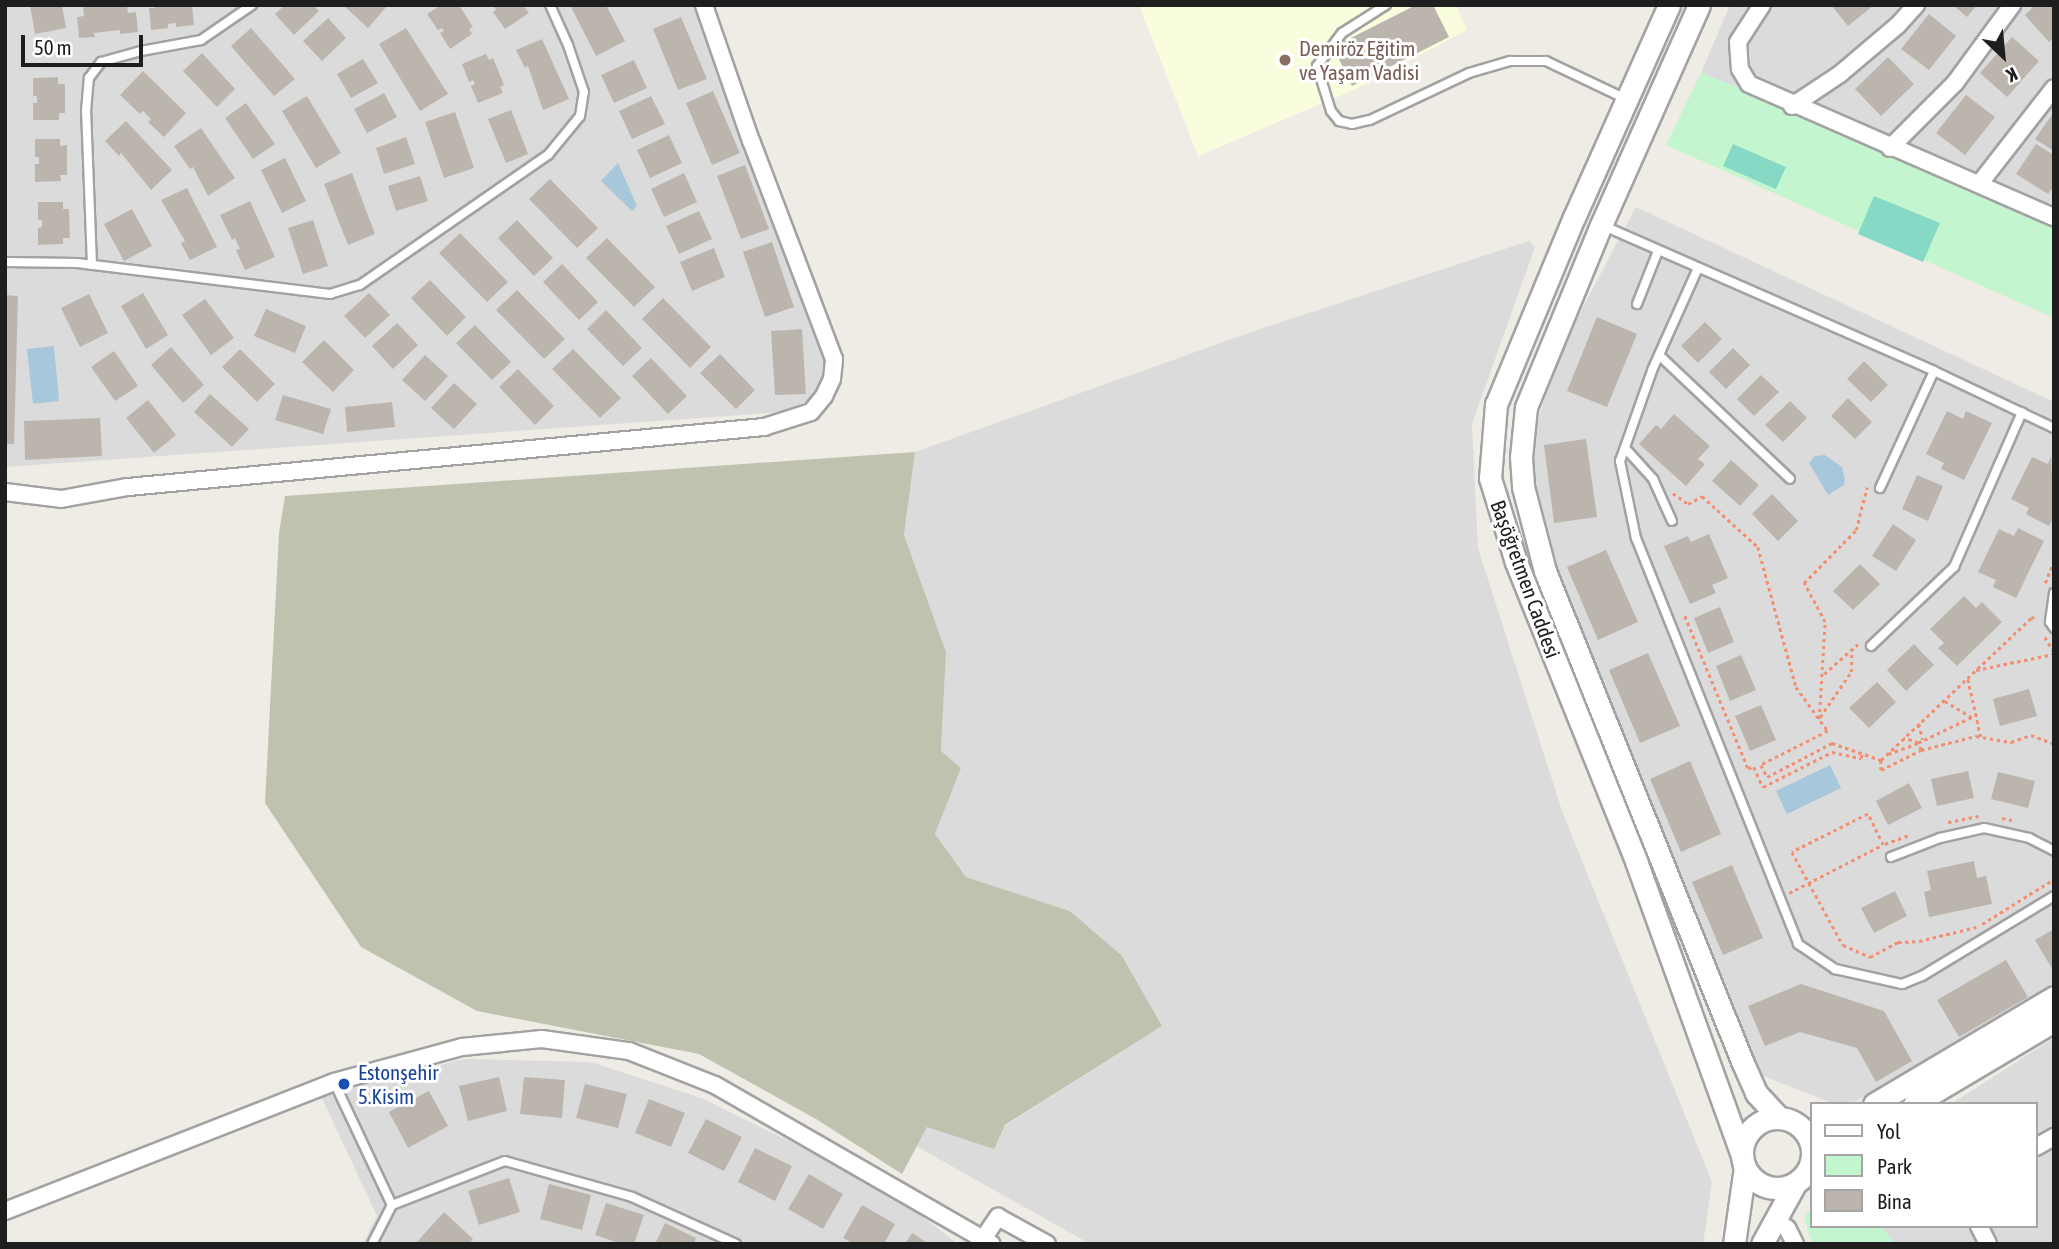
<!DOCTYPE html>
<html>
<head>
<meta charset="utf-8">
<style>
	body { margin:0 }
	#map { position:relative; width:2059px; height:1249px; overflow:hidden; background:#eeece4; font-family:"Asap Condensed",sans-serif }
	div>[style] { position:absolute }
	.residential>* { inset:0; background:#dcdbdb }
	.education>* { inset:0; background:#f9fdde }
	.construction>* { inset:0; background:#c0c2b0 }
	.park>* { inset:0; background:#c3f6ce }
	.pitch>* { inset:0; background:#86d9c4 }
	.water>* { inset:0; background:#a7c7da }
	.building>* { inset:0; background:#bbb5ae }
	.path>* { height:2.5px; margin-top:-1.25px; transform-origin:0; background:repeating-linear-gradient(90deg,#f28f71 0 3.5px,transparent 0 7px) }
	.roads { filter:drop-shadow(2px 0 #a2a2a2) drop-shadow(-2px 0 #a2a2a2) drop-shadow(0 2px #a2a2a2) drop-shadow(0 -2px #a2a2a2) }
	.service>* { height:8px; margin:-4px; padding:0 4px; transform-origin:4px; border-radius:4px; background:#fff }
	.minor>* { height:16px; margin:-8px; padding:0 8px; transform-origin:8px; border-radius:8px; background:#fff }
	.tertiary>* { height:21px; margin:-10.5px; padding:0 10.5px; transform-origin:10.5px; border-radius:10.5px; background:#fff }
	.tertiary>.ring { margin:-10.5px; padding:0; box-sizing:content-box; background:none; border:21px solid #fff; border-radius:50% }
	.dots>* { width:19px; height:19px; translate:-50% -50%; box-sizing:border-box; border:4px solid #fff; border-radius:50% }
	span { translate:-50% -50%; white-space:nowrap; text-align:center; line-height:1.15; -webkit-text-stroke:6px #fff; paint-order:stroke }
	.education-label { font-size:21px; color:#785e54 }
	.left { translate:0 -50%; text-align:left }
	.street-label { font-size:21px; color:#1e1e1e }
	.transit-label { font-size:21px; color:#164399 }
	.frame { position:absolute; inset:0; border:7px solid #1e1e1e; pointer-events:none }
	.legend { position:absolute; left:1810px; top:1102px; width:228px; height:126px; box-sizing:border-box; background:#fff; border:2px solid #a5a5a5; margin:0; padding:9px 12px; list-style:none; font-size:21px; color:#1e1e1e }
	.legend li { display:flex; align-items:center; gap:14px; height:35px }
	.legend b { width:35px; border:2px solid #a5a5a5 }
	.north { position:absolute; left:1968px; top:21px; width:70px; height:70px; -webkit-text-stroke:5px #fff; paint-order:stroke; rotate:154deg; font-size:19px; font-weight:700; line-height:28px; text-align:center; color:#1e1e1e }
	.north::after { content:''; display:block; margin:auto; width:24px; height:32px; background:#1e1e1e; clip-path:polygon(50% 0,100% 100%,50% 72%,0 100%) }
	.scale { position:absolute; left:21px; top:35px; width:122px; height:32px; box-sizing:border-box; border:4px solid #1e1e1e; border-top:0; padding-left:9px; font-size:21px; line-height:24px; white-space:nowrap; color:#1e1e1e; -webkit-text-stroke:5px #fff; paint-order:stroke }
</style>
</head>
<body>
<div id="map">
	<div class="residential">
		<i style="clip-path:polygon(5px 5px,696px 5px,713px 42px,829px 360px,827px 376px,816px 396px,785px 412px,5px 467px)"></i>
		<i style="clip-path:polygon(1730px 5px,2054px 5px,2054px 211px,1701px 73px)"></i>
		<i style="clip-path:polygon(1636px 207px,2054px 402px,2054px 983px,1963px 1043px,1850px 1104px,1835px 1104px,1761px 1075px,1545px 550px,1529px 444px,1565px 341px)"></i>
		<i style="clip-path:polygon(1529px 241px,1535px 247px,1472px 424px,1478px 548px,1562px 811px,1712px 1182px,1703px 1244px,1090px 1244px,916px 1146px,927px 1127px,1005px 1126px,1162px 1026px,1071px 911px,966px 877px,935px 834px,961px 768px,941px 752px,946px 652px,904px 535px,915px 452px,1257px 330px)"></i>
		<i style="clip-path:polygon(2054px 1038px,2054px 1244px,1895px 1244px,1881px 1226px,2036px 1226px,2036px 1104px,1951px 1104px)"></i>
		<i style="clip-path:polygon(464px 1059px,591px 1062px,701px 1098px,820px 1156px,913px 1210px,958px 1244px,363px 1244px,377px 1216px,321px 1096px)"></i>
	</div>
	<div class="education">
		<i style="clip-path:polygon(1139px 5px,1456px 5px,1467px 30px,1354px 90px,1198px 156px)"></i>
	</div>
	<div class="construction">
		<i style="clip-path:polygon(915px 452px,904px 535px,946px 652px,941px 751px,961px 768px,935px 834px,966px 877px,1070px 911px,1122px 956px,1162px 1026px,1005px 1125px,994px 1149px,927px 1127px,902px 1174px,816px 1119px,699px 1054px,477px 1011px,361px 947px,265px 803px,279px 533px,285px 496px)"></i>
	</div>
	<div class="park">
		<i style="clip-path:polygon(1701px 73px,2054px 211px,2054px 318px,1666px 145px)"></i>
		<i style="clip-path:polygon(1812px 1208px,1812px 1226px,1881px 1226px,1895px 1244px,1812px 1244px,1804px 1217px)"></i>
	</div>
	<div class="pitch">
		<i style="clip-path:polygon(1733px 144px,1786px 167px,1776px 189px,1723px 166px)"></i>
		<i style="clip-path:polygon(1874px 196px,1940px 223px,1923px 262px,1858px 234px)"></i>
	</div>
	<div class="water">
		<i style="clip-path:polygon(618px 163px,637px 206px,632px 211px,601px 181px)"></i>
		<i style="clip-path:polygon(54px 346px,59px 401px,33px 404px,27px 349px)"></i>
		<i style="clip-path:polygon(1825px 455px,1842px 467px,1845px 480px,1844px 485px,1828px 495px,1809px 463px,1815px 456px)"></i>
		<i style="clip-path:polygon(1830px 765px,1841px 788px,1787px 814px,1776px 791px)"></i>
	</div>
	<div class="building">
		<i style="clip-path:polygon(30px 5px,62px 5px,66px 28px,35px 34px)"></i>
		<i style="clip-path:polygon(83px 5px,127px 5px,128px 13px,136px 12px,138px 32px,120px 34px,120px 30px,94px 33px,95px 37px,79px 38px,77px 17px,84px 16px)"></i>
		<i style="clip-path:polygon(155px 5px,192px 5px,194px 25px,176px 27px,176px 23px,168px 24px,168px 28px,151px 30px,149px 8px,155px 8px)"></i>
		<i style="clip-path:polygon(285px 5px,313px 5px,319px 11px,294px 35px,275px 14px)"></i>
		<i style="clip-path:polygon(343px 5px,388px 5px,368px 28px)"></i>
		<i style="clip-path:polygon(441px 5px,459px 5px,473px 27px,469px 29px,472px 34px,450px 49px,440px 33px,444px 31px,442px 28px,438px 30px,427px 14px)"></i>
		<i style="clip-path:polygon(493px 5px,523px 5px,529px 13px,505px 29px,493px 12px,496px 10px)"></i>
		<i style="clip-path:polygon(570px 5px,606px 5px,625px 41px,596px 56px)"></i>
		<i style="clip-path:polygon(1416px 5px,1433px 5px,1449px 37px,1352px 86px,1333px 47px)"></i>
		<i style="clip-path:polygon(1831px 5px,1874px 5px,1848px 26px)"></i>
		<i style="clip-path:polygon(1953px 5px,1977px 5px,1967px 17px)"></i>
		<i style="clip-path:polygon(2035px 5px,2054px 5px,2054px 38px,2049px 42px,2025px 15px)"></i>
		<i style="clip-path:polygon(1929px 14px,1956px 36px,1929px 70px,1901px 49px)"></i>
		<i style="clip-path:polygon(681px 17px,707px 79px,678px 90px,653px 29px)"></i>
		<i style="clip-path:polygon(328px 18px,346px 38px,322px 61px,303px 41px)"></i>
		<i style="clip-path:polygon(251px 28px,295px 79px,274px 96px,231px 46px)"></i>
		<i style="clip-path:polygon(406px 28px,448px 94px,420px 111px,379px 44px)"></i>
		<i style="clip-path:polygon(2012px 37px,2039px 61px,2007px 97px,1980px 73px)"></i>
		<i style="clip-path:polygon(542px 39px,569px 99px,543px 110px,528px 66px,525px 68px,516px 50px)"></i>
		<i style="clip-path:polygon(202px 53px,235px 89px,217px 107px,183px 71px)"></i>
		<i style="clip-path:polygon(486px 54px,489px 60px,493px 58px,504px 85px,500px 87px,503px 93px,478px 103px,471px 86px,475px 84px,473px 80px,469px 82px,462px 64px)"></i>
		<i style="clip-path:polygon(1888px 57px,1914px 84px,1881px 116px,1855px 89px)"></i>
		<i style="clip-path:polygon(363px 59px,378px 83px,351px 98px,337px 74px)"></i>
		<i style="clip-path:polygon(634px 60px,647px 88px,614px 103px,601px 75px)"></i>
		<i style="clip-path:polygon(143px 71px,186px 113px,164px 137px,148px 122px,151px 119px,143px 111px,140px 114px,120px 95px)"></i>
		<i style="clip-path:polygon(58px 77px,58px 84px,65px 84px,65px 113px,59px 113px,59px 120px,33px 120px,33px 103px,37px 103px,37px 96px,33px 96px,33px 78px)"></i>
		<i style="clip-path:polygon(713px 91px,740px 153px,712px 165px,686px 103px)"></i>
		<i style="clip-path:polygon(384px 93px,397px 117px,367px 133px,354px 109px)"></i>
		<i style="clip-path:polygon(1966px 95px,1995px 117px,1965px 155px,1936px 133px)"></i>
		<i style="clip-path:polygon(307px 96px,341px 153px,316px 168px,282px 111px)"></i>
		<i style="clip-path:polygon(651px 96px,665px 124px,632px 139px,619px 111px)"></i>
		<i style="clip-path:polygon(246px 103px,275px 144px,253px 159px,225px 118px)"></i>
		<i style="clip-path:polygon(511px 110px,528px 154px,506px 163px,488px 119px)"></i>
		<i style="clip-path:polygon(455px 112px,474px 168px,444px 178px,425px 122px)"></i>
		<i style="clip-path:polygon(2054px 112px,2054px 151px,2035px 139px)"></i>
		<i style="clip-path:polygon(126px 121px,172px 170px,151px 190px,121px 153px,119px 156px,105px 141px)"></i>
		<i style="clip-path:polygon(201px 128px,235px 178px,208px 196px,193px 167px,190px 169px,174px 146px)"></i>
		<i style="clip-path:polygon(669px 135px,682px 163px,650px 178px,637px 150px)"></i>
		<i style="clip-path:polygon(406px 137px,415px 164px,384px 174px,376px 148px)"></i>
		<i style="clip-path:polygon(35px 139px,60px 139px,60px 146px,67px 145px,67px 175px,60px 175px,61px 181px,35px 182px,35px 164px,39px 164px,39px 157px,35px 157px)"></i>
		<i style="clip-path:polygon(2036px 144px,2054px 155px,2054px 186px,2048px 194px,2016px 174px)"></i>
		<i style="clip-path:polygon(285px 158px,306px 201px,282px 213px,261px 170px)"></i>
		<i style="clip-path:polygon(745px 165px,769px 229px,741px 239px,717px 176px)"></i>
		<i style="clip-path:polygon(352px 173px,375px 234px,348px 245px,324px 184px)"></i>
		<i style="clip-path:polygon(684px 173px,697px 202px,664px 217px,651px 189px)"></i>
		<i style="clip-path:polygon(420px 176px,428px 201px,396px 211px,388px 186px)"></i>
		<i style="clip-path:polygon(550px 179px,598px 228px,577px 248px,529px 199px)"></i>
		<i style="clip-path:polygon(187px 188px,217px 247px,190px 260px,181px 243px,185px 241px,161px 200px)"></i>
		<i style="clip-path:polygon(250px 201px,275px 257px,245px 270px,236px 250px,240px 249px,235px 238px,232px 240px,220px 215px)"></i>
		<i style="clip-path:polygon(38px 202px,63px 202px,63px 209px,69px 209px,70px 238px,63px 238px,63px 244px,38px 245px,38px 228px,42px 227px,42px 220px,38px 220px)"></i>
		<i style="clip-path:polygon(132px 209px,152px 246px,124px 261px,104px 224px)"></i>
		<i style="clip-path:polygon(699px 211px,712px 239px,679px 254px,666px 226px)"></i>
		<i style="clip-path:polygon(313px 220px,328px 266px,303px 274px,288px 228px)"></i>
		<i style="clip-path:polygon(517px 220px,553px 258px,534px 276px,498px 238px)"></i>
		<i style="clip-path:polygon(460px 233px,508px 282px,487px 302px,439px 253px)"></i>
		<i style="clip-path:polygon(607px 238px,655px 287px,634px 307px,586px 258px)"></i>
		<i style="clip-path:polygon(772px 242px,794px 307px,765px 317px,743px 252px)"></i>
		<i style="clip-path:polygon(714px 248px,725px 277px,692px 291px,680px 262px)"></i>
		<i style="clip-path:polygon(562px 264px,598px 302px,579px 320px,543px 282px)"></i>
		<i style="clip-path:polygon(430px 280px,466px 317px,447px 336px,411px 298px)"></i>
		<i style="clip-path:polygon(517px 290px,565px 339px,544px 359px,496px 310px)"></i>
		<i style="clip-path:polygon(143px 293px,168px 335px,146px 349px,121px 306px)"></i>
		<i style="clip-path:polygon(369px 293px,390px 315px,365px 338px,344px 316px)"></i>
		<i style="clip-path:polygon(89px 294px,108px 333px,80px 347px,61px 308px)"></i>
		<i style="clip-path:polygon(5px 295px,18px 296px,14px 444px,5px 444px)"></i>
		<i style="clip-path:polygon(663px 298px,711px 347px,690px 368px,642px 319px)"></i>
		<i style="clip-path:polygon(205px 299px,234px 338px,211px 355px,182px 315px)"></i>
		<i style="clip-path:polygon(266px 309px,306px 326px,295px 353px,254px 336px)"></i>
		<i style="clip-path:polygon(606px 310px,642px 348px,623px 366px,587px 329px)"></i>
		<i style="clip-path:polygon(1597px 317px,1637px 334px,1607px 407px,1567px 391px)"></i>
		<i style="clip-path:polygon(1705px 322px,1722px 339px,1698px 363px,1681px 346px)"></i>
		<i style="clip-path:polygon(397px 323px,418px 345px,393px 369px,372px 346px)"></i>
		<i style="clip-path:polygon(475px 325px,511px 362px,492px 380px,456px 343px)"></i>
		<i style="clip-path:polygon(802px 329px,806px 394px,775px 395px,771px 331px)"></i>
		<i style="clip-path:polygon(324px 340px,354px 370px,333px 392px,302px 362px)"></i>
		<i style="clip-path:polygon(171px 347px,204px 385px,183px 403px,151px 365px)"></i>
		<i style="clip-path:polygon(1733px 348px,1750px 365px,1726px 389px,1709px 372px)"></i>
		<i style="clip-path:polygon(240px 349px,275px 384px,257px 402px,222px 367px)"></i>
		<i style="clip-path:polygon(573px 349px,621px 398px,600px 418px,552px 369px)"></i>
		<i style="clip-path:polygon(114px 351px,138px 386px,115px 401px,91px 367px)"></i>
		<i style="clip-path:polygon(720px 354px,755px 390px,736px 409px,700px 373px)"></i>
		<i style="clip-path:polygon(425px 355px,448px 376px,425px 401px,402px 380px)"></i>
		<i style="clip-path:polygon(651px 358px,687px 396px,668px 414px,632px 376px)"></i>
		<i style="clip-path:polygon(1864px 361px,1888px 385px,1871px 402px,1847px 379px)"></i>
		<i style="clip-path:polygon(518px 369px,554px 406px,535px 425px,499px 387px)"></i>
		<i style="clip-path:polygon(1761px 375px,1779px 392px,1754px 416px,1737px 399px)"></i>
		<i style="clip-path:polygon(454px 383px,477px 404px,454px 429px,431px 408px)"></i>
		<i style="clip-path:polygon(210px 394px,249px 429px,232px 447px,194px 412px)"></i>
		<i style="clip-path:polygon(283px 395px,331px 409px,323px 434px,275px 420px)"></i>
		<i style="clip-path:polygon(1848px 398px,1872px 422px,1855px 439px,1831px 416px)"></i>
		<i style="clip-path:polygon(148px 400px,176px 435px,154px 453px,126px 418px)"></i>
		<i style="clip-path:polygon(1790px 401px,1807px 418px,1783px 442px,1765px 425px)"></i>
		<i style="clip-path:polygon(392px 402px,395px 427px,347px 432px,345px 407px)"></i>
		<i style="clip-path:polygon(1947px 411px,1963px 419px,1966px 411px,1992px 423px,1964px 480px,1941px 469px,1944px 463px,1926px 454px)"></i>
		<i style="clip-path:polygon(1674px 414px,1710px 446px,1698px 459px,1705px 464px,1686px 486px,1639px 444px,1656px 425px,1661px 429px)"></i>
		<i style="clip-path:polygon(100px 418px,102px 456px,25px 460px,24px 421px)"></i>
		<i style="clip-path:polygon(1586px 439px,1597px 517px,1554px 523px,1544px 445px)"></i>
		<i style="clip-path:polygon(2051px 456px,2054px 516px,2049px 526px,2026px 514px,2029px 508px,2011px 499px,2032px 457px,2048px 464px)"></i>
		<i style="clip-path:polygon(1731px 460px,1759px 485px,1740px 506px,1712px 481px)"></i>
		<i style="clip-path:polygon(1917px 475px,1943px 486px,1928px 521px,1902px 509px)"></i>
		<i style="clip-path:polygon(1772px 494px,1798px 521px,1778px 541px,1752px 514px)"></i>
		<i style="clip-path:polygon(1893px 524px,1916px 540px,1896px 571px,1872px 556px)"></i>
		<i style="clip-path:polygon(2018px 528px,2044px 541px,2016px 598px,1993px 587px,1996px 580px,1978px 572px,1999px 529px,2014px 536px)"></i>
		<i style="clip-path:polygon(1709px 534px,1728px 578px,1712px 585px,1716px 593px,1690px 604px,1664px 546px,1688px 536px,1691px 542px)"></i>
		<i style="clip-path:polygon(1606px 550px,1638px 622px,1598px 640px,1567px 567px)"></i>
		<i style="clip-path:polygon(1860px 564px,1880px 584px,1853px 610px,1833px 591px)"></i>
		<i style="clip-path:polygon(1964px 596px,1976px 608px,1982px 602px,2002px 622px,1957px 666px,1938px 648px,1944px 643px,1930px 629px)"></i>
		<i style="clip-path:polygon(1720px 607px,1734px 642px,1708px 653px,1694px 618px)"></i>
		<i style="clip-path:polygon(1914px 644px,1934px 665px,1906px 691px,1887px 670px)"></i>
		<i style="clip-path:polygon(1648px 653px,1680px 726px,1640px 743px,1609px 670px)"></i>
		<i style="clip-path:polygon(1741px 655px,1756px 690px,1730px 701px,1716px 666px)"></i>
		<i style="clip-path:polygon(1877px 682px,1896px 702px,1869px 728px,1849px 708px)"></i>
		<i style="clip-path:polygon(2029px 689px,2037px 716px,2000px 726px,1993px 699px)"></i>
		<i style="clip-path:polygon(1761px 705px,1776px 740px,1750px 751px,1735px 716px)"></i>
		<i style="clip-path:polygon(1690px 761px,1721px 834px,1681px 852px,1650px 779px)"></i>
		<i style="clip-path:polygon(1968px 771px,1974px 798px,1937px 806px,1931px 779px)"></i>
		<i style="clip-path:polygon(1998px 772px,2035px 781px,2028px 808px,1991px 799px)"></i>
		<i style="clip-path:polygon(1909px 783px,1922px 808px,1888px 825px,1876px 801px)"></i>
		<i style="clip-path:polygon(1974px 861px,1977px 878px,1986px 876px,1992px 904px,1929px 917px,1924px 892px,1931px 890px,1927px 871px)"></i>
		<i style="clip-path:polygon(1732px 865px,1763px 938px,1723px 955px,1692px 882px)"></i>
		<i style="clip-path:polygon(1895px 891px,1907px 916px,1874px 933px,1861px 908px)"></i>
		<i style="clip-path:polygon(2054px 929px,2054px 972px,2035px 940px)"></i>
		<i style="clip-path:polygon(2006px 960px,2028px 997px,1959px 1037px,1937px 1000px)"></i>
		<i style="clip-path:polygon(1801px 984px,1884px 1011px,1912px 1061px,1876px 1082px,1857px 1048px,1800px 1032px,1765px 1046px,1748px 1006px)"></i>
		<i style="clip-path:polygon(499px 1077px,507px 1111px,468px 1121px,459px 1086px)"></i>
		<i style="clip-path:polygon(524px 1077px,565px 1080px,562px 1118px,520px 1114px)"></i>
		<i style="clip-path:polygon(585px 1084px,627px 1094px,618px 1128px,576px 1118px)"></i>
		<i style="clip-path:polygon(429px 1091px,448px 1126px,408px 1148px,389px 1112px)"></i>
		<i style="clip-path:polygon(649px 1099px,685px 1113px,671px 1147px,635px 1133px)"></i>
		<i style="clip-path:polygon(706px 1119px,742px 1137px,724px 1171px,688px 1153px)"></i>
		<i style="clip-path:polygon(755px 1148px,792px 1166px,775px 1201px,738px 1182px)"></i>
		<i style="clip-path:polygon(809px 1174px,843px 1194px,823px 1229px,788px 1209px)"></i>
		<i style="clip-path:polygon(509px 1178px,520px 1212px,479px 1225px,468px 1191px)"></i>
		<i style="clip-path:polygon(549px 1184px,591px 1195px,582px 1230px,540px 1219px)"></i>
		<i style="clip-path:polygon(606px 1203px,644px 1215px,634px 1244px,621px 1244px,595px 1235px)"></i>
		<i style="clip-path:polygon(862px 1205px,895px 1224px,884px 1244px,854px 1244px,843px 1238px)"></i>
		<i style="clip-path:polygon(444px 1212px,473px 1239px,468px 1244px,415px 1244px)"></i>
		<i style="clip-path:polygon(665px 1223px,696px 1238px,694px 1244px,655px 1244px)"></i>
		<i style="clip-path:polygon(912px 1233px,929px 1244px,905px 1244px)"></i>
	</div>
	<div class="path">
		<i style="left:1673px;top:493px;width:19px;rotate:36deg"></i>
		<i style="left:1688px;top:504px;width:16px;rotate:-30deg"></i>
		<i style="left:1702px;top:496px;width:76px;rotate:42.3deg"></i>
		<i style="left:1758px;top:547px;width:145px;rotate:74.8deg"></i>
		<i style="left:1796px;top:687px;width:54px;rotate:54deg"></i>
		<i style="left:1828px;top:731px;width:75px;rotate:153.1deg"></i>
		<i style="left:1761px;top:765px;width:13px;rotate:63deg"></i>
		<i style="left:1767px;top:777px;width:73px;rotate:-27.6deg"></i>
		<i style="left:1832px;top:743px;width:52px;rotate:19.1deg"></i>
		<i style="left:1881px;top:760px;width:207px;rotate:-43.4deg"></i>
		<i style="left:2031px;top:618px;width:6px;rotate:-18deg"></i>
		<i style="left:2045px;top:583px;width:24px;rotate:-68deg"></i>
		<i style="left:1685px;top:616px;width:165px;rotate:67.5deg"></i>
		<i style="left:1748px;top:768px;width:6px;rotate:-9deg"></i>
		<i style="left:1754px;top:767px;width:22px;rotate:66deg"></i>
		<i style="left:1763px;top:787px;width:77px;rotate:-26.9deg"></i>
		<i style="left:1832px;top:752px;width:30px;rotate:12deg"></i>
		<i style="left:1861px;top:758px;width:4px;rotate:-76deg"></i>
		<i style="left:2045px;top:637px;width:17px;rotate:59deg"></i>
		<i style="left:1976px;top:670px;width:80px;rotate:-11.6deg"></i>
		<i style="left:1824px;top:674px;width:45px;rotate:-41.4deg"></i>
		<i style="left:1968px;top:679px;width:59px;rotate:77.4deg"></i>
		<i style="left:1945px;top:701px;width:31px;rotate:31deg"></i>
		<i style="left:1820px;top:717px;width:55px;rotate:-55.4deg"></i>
		<i style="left:1851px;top:672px;width:23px;rotate:-88deg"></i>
		<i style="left:1819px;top:719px;width:97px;rotate:-86.5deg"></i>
		<i style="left:1825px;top:622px;width:44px;rotate:-118.3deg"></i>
		<i style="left:1804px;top:583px;width:74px;rotate:-45.5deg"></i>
		<i style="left:1856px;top:530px;width:44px;rotate:-75.7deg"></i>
		<i style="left:1919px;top:724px;width:16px;rotate:76deg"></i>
		<i style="left:1921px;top:750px;width:8px;rotate:-113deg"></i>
		<i style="left:1918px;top:743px;width:64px;rotate:-25.8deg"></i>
		<i style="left:1888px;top:754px;width:32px;rotate:-20deg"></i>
		<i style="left:1918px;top:743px;width:15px;rotate:-160deg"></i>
		<i style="left:1881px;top:760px;width:10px;rotate:90deg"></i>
		<i style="left:1881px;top:770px;width:45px;rotate:-26.6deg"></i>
		<i style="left:1921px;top:750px;width:57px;rotate:-14.3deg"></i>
		<i style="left:1976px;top:736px;width:36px;rotate:10deg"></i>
		<i style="left:2011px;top:742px;width:21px;rotate:-19deg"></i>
		<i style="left:2031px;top:735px;width:25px;rotate:21deg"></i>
		<i style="left:2002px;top:818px;width:14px;rotate:12deg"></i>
		<i style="left:1948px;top:822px;width:31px;rotate:-11deg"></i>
		<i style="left:1908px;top:836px;width:27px;rotate:160deg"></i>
		<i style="left:1883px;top:845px;width:34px;rotate:-116deg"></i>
		<i style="left:1868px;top:814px;width:85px;rotate:153.4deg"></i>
		<i style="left:1792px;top:852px;width:106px;rotate:61.3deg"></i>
		<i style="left:1843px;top:945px;width:30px;rotate:24deg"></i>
		<i style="left:1870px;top:957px;width:32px;rotate:-28deg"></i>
		<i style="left:1898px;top:942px;width:21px;rotate:-3deg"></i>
		<i style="left:1919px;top:941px;width:59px;rotate:-13.8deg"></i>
		<i style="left:1789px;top:893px;width:105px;rotate:-27.3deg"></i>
		<i style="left:1982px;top:924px;width:85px;rotate:-32deg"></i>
	</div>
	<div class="roads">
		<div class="service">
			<i style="left:1386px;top:5px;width:52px;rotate:147.5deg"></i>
			<i style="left:1342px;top:33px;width:41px;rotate:127.1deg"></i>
			<i style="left:1317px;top:66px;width:47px;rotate:72.7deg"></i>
			<i style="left:1331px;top:111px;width:13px;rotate:51deg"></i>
			<i style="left:1339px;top:121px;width:13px;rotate:13deg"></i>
			<i style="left:1352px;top:124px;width:18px;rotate:-13deg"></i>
			<i style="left:1370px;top:120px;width:110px;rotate:-25.4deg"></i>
			<i style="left:1469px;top:73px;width:43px;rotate:-16.3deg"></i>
			<i style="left:1510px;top:61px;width:36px"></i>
			<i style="left:1546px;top:61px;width:86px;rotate:25.4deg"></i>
			<i style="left:1604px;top:226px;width:360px;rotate:23.7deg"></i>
			<i style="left:1934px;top:371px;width:133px;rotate:25.4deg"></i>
			<i style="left:5px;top:262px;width:72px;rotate:0.8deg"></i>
			<i style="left:77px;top:263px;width:255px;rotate:7deg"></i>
			<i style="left:330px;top:294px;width:31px;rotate:-17deg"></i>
			<i style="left:360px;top:285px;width:229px;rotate:-34.7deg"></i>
			<i style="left:548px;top:155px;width:50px;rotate:-50.6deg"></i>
			<i style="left:580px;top:116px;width:24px;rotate:-81deg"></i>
			<i style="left:584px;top:92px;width:50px;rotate:-108.8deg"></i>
			<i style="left:568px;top:45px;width:44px;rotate:-114.2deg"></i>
			<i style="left:92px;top:265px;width:154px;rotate:-92.2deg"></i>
			<i style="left:86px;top:111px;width:33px;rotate:-85deg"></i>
			<i style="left:89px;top:78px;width:20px;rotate:-53deg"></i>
			<i style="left:101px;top:62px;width:41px;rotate:-15.4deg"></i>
			<i style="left:141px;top:51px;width:61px;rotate:-10.4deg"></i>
			<i style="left:201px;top:40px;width:62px;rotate:-34.5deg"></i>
			<i style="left:1698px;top:268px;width:110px;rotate:114.2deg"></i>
			<i style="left:1653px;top:368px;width:99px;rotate:109.5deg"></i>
			<i style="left:1620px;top:461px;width:79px;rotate:78.3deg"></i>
			<i style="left:1636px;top:538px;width:437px;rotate:68.2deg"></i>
			<i style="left:1798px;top:944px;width:45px;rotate:34deg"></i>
			<i style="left:1835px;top:969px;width:69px;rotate:12.6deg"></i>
			<i style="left:1902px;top:984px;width:22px;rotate:-22deg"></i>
			<i style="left:1922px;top:976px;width:154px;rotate:-31.2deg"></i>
			<i style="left:1637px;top:304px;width:57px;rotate:-68.4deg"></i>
			<i style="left:1659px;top:355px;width:180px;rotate:43.4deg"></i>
			<i style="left:1625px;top:448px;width:42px;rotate:47.9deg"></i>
			<i style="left:1653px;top:479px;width:46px;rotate:65.7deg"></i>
			<i style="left:1880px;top:488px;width:129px;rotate:-65.2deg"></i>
			<i style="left:2054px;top:593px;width:29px;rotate:98deg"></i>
			<i style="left:2050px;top:622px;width:7px;rotate:56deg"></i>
			<i style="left:1871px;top:646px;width:115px;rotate:-43.6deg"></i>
			<i style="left:1954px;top:567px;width:169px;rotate:-66.3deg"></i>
			<i style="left:1891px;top:857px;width:53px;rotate:-21.2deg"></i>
			<i style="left:1940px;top:838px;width:45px;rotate:-12.8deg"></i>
			<i style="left:1984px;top:828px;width:46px;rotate:12.5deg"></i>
			<i style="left:2029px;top:838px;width:28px;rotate:27deg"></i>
			<i style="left:334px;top:1082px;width:136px;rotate:64.8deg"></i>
			<i style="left:392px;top:1205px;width:121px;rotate:-21.3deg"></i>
			<i style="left:505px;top:1161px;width:132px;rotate:15.8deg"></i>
			<i style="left:632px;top:1197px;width:114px;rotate:24.3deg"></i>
			<i style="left:372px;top:1244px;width:44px;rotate:-62.9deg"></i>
		</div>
		<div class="minor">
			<i style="left:1762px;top:5px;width:44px;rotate:123deg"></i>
			<i style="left:1738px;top:42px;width:27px;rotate:86deg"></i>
			<i style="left:1740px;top:69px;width:17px;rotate:59deg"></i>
			<i style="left:1749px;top:84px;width:333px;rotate:23.6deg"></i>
			<i style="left:1792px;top:106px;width:58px;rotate:-33.7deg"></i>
			<i style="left:1840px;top:74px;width:76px;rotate:-40.2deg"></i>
			<i style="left:1898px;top:25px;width:27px;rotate:-48deg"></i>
			<i style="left:1890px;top:148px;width:92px;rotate:-45deg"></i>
			<i style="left:1955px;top:83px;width:97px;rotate:-53.8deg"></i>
			<i style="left:1980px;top:183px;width:120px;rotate:-52.1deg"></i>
			<i style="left:5px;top:492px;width:56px;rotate:7.1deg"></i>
			<i style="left:61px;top:499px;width:68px;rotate:-10.2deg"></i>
			<i style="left:128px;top:487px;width:639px;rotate:-5.39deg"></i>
			<i style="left:764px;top:427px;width:49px;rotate:-17.7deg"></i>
			<i style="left:811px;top:412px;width:21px;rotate:-51deg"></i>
			<i style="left:824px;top:396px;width:19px;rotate:-65deg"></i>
			<i style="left:832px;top:379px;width:20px;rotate:-84deg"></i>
			<i style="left:834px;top:359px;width:233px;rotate:-110.8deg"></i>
			<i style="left:751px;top:141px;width:144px;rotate:-109.1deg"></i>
			<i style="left:2036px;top:1147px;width:21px;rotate:-29deg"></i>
			<i style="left:5px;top:1211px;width:353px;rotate:-21.4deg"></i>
			<i style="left:334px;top:1082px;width:133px;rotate:-15.3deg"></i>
			<i style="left:462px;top:1047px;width:80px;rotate:-5.7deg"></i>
			<i style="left:542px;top:1039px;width:88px;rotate:7.9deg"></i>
			<i style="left:629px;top:1051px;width:92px;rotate:21.6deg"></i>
			<i style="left:715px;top:1085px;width:319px;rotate:29.9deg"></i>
			<i style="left:1774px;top:1220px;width:15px;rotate:32deg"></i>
			<i style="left:1787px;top:1228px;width:18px;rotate:63deg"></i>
			<i style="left:1979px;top:1226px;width:20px;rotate:63deg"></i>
			<i style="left:983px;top:1239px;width:27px;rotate:-56deg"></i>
			<i style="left:998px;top:1217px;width:56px;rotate:28.9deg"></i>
		</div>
		<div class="tertiary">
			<i style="left:1669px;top:5px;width:232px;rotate:114.1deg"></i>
			<i style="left:1574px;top:217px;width:203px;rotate:112.6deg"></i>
			<i style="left:1496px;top:404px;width:74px;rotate:94.6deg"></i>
			<i style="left:1490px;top:478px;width:88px;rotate:72.8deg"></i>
			<i style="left:1516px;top:562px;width:322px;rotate:68.1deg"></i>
			<i style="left:1636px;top:861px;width:313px;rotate:70.2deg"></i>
			<i style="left:1699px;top:5px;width:241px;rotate:114deg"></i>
			<i style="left:1601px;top:225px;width:197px;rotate:112.4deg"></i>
			<i style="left:1526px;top:407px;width:50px;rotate:95.7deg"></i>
			<i style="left:1521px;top:457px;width:30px;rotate:86deg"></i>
			<i style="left:1523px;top:487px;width:87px;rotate:75.3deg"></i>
			<i style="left:1545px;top:571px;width:528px;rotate:68.1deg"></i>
			<i style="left:1742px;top:1061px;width:35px;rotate:66deg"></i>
			<i style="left:1756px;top:1093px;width:34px;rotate:47deg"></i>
			<i style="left:1874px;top:1104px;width:209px;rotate:-30.7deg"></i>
			<i style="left:1914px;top:1104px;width:163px;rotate:-30.7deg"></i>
			<i class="ring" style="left:1742px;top:1118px;width:49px;height:49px"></i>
			<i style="left:1734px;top:1244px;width:78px;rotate:-81.9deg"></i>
			<i style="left:1762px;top:1244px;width:68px;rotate:-61.2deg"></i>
		</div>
	</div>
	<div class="dots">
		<i style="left:1285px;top:60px;background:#8d6e63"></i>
		<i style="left:344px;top:1084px;background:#1a4fb4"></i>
	</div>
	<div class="education-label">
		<span class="left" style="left:1299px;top:60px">Demiröz Eğitim<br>ve Yaşam Vadisi</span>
	</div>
	<div class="street-label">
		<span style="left:1526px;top:579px;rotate:70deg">Başöğretmen Caddesi</span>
	</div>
	<div class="transit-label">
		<span class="left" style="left:358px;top:1084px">Estonşehir<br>5.Kisim</span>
	</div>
	<div class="frame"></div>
	<ul class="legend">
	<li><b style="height:9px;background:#fff"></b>Yol</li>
	<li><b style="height:19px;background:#c3f6ce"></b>Park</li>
	<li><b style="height:19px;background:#bbb5ae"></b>Bina</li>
	</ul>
	<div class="north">K</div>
	<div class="scale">50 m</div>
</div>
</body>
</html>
